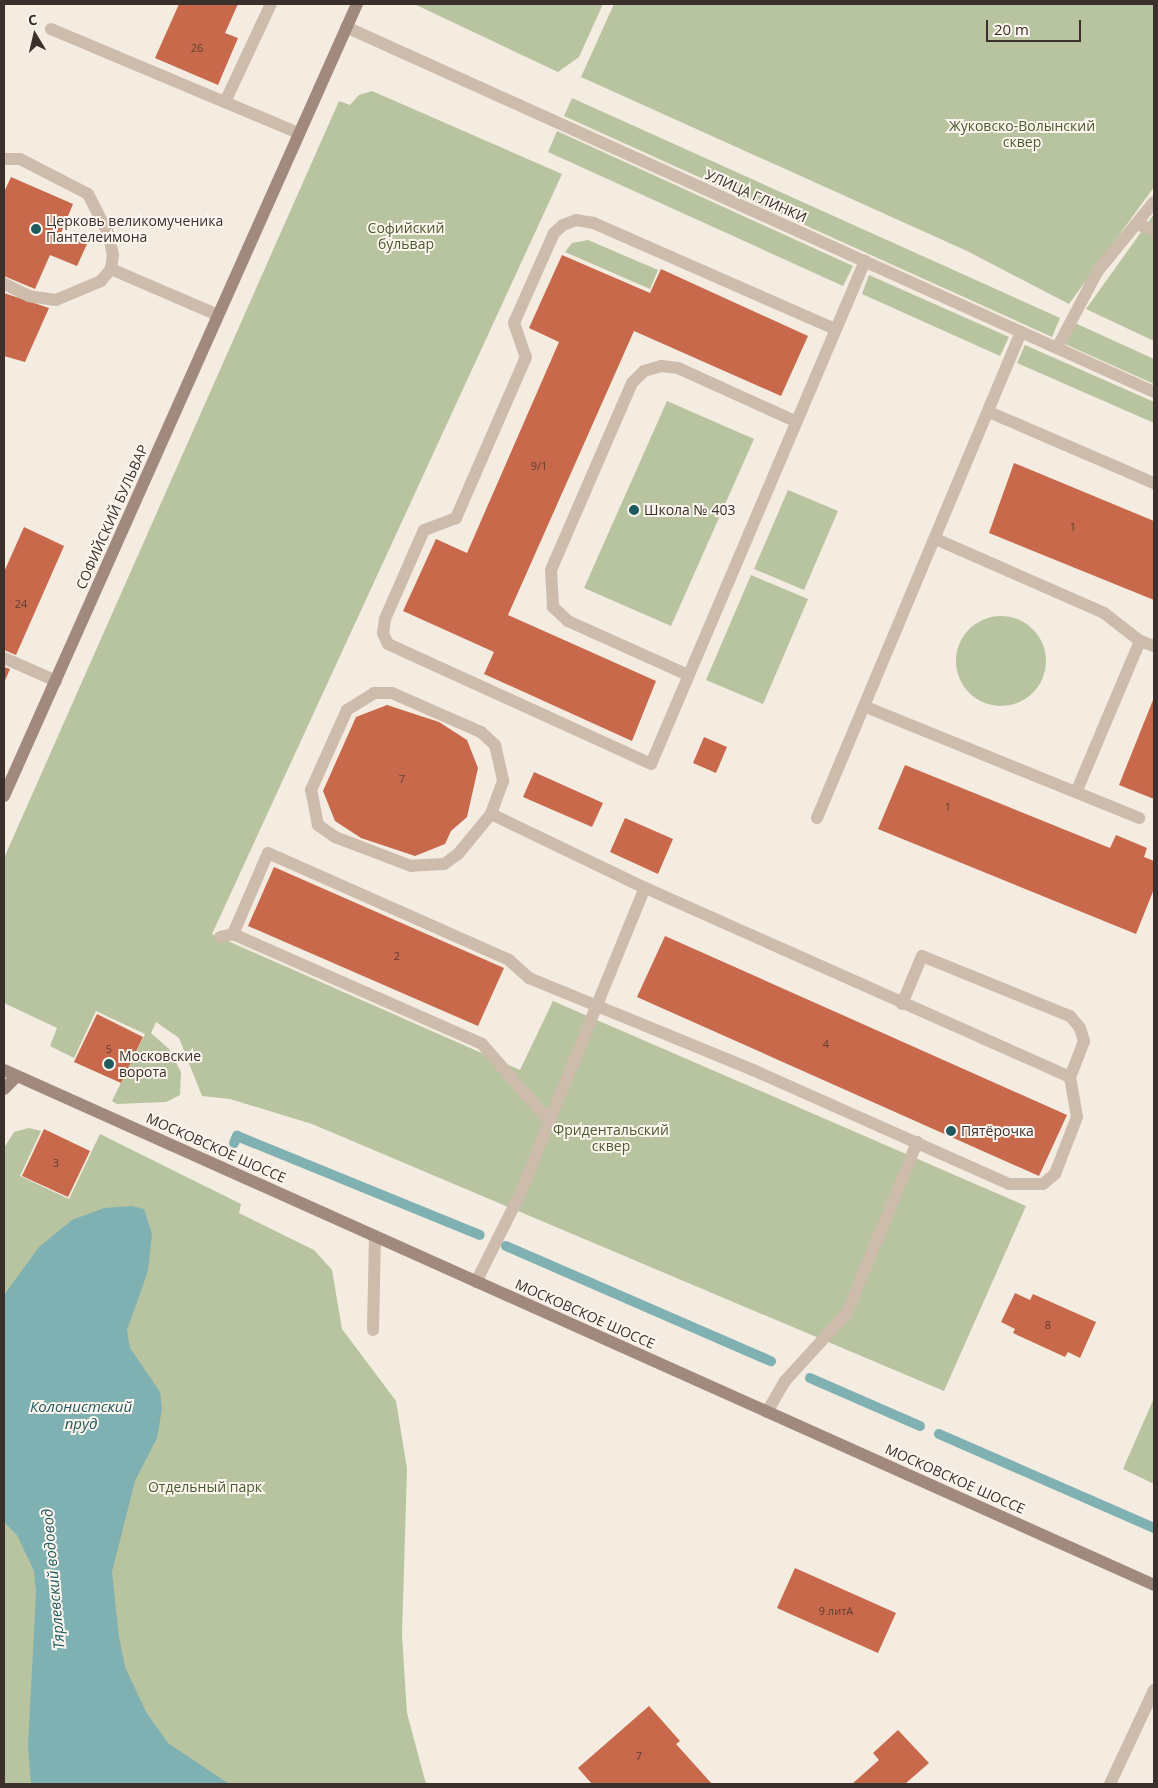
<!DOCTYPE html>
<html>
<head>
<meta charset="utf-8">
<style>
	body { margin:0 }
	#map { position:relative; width:1158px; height:1788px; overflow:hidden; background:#f4ebe1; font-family:"Open Sans",sans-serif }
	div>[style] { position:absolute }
	.green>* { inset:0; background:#b8c4a0 }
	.round { border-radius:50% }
	.water>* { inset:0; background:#7fb0b2 }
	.stream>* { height:10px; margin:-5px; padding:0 5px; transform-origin:5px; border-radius:5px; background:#7fb0b2 }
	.building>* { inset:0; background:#c8694b }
	.lane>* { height:12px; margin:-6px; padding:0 6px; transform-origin:6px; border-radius:6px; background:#cdbbac }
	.street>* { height:12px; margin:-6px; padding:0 6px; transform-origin:6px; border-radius:6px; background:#cdbbac }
	.secondary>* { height:12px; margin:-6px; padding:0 6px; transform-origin:6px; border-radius:6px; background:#a18a7d }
	.dots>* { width:14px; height:14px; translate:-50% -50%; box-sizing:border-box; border:2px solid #fbf5ee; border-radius:50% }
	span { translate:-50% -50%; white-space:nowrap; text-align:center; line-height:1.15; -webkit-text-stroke:4px #fbf5ee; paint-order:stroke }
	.number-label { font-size:11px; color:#5e3e33 }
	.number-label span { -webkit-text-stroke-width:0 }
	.park-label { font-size:14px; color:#4a5a2e }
	.street-label { font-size:14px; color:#3b302b }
	.poi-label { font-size:14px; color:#3b302b }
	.left { translate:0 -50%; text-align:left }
	.water-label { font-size:15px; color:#1f5a5e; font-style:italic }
	.frame { position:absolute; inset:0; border:5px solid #3b302b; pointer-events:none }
	.north { position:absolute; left:10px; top:10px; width:50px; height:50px; -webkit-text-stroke:4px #fbf5ee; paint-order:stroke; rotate:351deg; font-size:14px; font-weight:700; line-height:20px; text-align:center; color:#3b302b }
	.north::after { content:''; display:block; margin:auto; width:18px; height:22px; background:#3b302b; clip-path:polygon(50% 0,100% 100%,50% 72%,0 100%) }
	.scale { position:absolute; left:986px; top:20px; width:95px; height:22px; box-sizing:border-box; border:2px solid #3b302b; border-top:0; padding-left:6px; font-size:15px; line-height:18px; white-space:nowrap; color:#3b302b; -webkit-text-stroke:4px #fbf5ee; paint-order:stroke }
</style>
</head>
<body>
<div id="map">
	<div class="green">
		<i style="clip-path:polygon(414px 4px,603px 4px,579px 57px,558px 72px)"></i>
		<i style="clip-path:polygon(614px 4px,1154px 4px,1154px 187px,1069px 304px,967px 251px,581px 77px)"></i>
		<i style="clip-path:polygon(372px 91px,562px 174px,212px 934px,520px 1070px,553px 1001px,1026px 1206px,944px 1391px,312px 1124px,230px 1099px,202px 1096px,179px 1038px,156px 1022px,151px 1033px,169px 1049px,181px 1072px,180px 1095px,166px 1102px,117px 1104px,112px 1101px,145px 1034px,96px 1011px,74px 1058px,50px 1046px,57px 1028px,4px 1003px,4px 858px,339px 101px,350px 105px,359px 95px)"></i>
		<i style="clip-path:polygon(572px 98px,1060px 318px,1052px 337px,564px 116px)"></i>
		<i style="clip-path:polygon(557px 131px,853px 266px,843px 286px,548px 152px)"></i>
		<i style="clip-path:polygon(1154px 214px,1154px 341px,1086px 309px)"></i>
		<i style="clip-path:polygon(588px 240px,658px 270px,650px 289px,565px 252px,572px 243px)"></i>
		<i style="clip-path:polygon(869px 275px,1009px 337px,1000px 356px,862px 294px)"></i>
		<i style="clip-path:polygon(1075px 323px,1154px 359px,1154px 384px,1065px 344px)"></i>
		<i style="clip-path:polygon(1025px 345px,1154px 402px,1154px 423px,1017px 363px)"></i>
		<i style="clip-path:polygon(667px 401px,754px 439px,671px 626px,584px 588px)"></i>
		<i style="clip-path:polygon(788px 490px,838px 511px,804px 590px,754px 569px)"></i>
		<i style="clip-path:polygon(751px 575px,808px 599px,763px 704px,706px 680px)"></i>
		<i class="round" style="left:956px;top:616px;width:90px;height:90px"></i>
		<i style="clip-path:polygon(29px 1128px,41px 1131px,20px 1176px,69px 1199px,100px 1134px,241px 1204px,239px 1213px,314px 1250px,332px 1270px,342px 1329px,396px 1401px,407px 1469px,402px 1635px,407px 1713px,426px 1784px,4px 1784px,4px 1148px,14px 1132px)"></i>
		<i style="clip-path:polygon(1154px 1398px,1154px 1484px,1123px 1469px)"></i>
	</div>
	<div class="water">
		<i style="clip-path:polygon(132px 1206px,144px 1209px,152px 1234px,148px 1271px,127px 1330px,130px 1348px,160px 1392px,162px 1409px,157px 1438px,135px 1481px,112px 1572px,119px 1637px,125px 1667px,146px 1712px,168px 1743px,229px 1784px,31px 1784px,28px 1746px,36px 1592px,34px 1571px,17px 1535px,4px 1522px,4px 1295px,39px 1247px,72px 1220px,104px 1208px)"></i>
	</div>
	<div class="stream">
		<i style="left:234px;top:1143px;width:8px;rotate:-67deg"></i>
		<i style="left:237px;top:1136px;width:262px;rotate:22.2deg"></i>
		<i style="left:506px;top:1246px;width:289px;rotate:23.5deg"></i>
		<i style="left:810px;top:1378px;width:120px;rotate:23.6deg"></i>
		<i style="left:939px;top:1434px;width:235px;rotate:23.6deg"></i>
	</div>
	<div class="building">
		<i style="clip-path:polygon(179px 4px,238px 4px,225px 33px,238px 38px,218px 85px,155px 58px)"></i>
		<i style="clip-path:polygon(11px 177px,73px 204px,61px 233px,87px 244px,77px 266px,50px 255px,35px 289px,4px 276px,4px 192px)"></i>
		<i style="clip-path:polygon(562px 255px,650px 293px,661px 269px,808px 336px,781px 396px,634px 331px,508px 615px,656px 681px,632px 741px,484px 674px,494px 652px,403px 611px,436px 539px,467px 553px,559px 342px,529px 328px)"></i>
		<i style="clip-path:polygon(4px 293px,49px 308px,25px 362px,4px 356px)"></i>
		<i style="clip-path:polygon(1014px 463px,1154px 521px,1154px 600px,989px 533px)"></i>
		<i style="clip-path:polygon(24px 527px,64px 546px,16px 655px,4px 650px,4px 572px)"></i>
		<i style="clip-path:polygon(4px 667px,10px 669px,4px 683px)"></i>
		<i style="clip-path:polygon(1153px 700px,1154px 700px,1154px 799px,1119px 785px)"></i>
		<i style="clip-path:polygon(387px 705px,439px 722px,467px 740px,478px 768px,467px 817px,451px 831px,445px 844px,415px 856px,361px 838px,335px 821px,323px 791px,356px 717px)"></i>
		<i style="clip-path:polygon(704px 737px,727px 747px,716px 773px,693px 763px)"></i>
		<i style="clip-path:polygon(905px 765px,1110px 848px,1116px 835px,1147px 848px,1144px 857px,1154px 861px,1154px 889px,1136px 934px,878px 829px)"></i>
		<i style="clip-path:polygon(534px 772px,603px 803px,592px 827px,523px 797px)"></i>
		<i style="clip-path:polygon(625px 818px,673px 839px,658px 874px,610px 852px)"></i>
		<i style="clip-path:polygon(274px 867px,504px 968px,478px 1026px,248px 926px)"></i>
		<i style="clip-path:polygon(665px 936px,1067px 1115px,1039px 1176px,637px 997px)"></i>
		<i style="clip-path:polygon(97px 1014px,143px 1037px,121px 1083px,74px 1062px)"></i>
		<i style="clip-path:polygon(44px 1129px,90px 1151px,68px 1197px,22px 1176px)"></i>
		<i style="clip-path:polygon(1015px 1293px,1030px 1300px,1033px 1294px,1096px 1322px,1080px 1358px,1068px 1352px,1065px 1357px,1013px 1333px,1015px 1329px,1001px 1322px)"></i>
		<i style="clip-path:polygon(795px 1568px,896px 1613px,878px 1653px,777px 1608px)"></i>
		<i style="clip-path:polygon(649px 1706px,680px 1741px,676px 1744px,712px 1784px,592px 1784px,578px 1768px)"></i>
		<i style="clip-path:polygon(898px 1730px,929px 1763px,905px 1784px,852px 1784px,879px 1760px,873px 1753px)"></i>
	</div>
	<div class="lane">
		<i style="left:51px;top:29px;width:269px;rotate:22.8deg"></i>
		<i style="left:225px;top:102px;width:108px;rotate:-64.9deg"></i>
		<i style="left:4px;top:159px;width:16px"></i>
		<i style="left:20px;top:159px;width:76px;rotate:27.2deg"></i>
		<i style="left:88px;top:194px;width:46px;rotate:62.9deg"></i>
		<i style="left:109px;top:235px;width:20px;rotate:79deg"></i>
		<i style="left:113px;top:255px;width:14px;rotate:98deg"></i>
		<i style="left:111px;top:269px;width:16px;rotate:130deg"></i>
		<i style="left:101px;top:281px;width:49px;rotate:157.1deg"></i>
		<i style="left:56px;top:300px;width:27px;rotate:-172deg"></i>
		<i style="left:29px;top:296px;width:28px;rotate:-154deg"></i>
		<i style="left:1136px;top:224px;width:28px;rotate:-51deg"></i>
		<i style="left:111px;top:269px;width:116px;rotate:23.3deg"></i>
		<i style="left:835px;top:329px;width:263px;rotate:-156.3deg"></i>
		<i style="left:594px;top:223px;width:18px;rotate:-171deg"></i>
		<i style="left:576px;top:220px;width:14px;rotate:159deg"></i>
		<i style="left:563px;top:225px;width:12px;rotate:138deg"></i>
		<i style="left:554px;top:233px;width:98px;rotate:114deg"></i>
		<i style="left:514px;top:323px;width:36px;rotate:71deg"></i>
		<i style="left:526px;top:357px;width:176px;rotate:113.5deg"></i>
		<i style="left:456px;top:518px;width:34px;rotate:159deg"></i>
		<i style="left:424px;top:530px;width:97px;rotate:113.7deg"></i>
		<i style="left:385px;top:619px;width:14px;rotate:98deg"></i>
		<i style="left:383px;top:633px;width:12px;rotate:66deg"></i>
		<i style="left:388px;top:644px;width:289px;rotate:24.5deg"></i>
		<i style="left:651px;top:764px;width:547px;rotate:-66.95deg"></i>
		<i style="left:1057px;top:348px;width:86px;rotate:-62.2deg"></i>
		<i style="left:1097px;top:272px;width:62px;rotate:-50.9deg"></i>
		<i style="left:1136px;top:224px;width:19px;rotate:18deg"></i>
		<i style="left:989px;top:412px;width:180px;rotate:23.3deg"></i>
		<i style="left:938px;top:540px;width:181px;rotate:23.7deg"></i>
		<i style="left:1104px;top:613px;width:46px;rotate:37.9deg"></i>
		<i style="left:1140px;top:641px;width:162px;rotate:112.9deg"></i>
		<i style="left:1140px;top:641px;width:15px;rotate:20deg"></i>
		<i style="left:4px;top:658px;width:57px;rotate:23.9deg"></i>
		<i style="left:688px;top:675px;width:132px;rotate:-155.8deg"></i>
		<i style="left:568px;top:621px;width:21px;rotate:-137deg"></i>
		<i style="left:553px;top:607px;width:37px;rotate:-93deg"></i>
		<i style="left:551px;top:570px;width:204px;rotate:-66.6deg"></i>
		<i style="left:632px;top:383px;width:17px;rotate:-45deg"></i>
		<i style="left:644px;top:371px;width:18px;rotate:-16deg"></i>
		<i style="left:661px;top:366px;width:17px;rotate:7deg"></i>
		<i style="left:678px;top:368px;width:128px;rotate:24.4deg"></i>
		<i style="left:374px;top:693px;width:18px"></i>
		<i style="left:392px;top:693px;width:97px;rotate:23.7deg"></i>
		<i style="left:481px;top:732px;width:19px;rotate:43deg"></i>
		<i style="left:495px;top:745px;width:37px;rotate:77deg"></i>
		<i style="left:503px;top:781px;width:35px;rotate:110deg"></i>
		<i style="left:491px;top:814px;width:52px;rotate:129.5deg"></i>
		<i style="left:458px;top:854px;width:17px;rotate:144deg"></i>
		<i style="left:444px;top:864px;width:33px;rotate:177deg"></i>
		<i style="left:411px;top:866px;width:81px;rotate:-159.1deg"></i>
		<i style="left:335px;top:837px;width:21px;rotate:-145deg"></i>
		<i style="left:318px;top:825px;width:36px;rotate:-101deg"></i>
		<i style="left:311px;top:790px;width:88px;rotate:-65.8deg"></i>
		<i style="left:347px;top:710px;width:32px;rotate:-32deg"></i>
		<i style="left:866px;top:707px;width:295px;rotate:22.1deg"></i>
		<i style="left:817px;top:818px;width:527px;rotate:-67.23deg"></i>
		<i style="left:233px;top:934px;width:88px;rotate:-66.6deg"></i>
		<i style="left:268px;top:853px;width:264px;rotate:23.9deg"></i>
		<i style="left:509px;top:960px;width:27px;rotate:42deg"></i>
		<i style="left:529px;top:978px;width:242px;rotate:22.3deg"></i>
		<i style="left:753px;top:1070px;width:280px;rotate:24deg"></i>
		<i style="left:1009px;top:1184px;width:34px"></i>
		<i style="left:1043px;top:1184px;width:16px;rotate:-40deg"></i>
		<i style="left:1055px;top:1174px;width:61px;rotate:-68.9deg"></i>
		<i style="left:1077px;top:1117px;width:41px;rotate:-99.9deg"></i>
		<i style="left:1070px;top:1077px;width:465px;rotate:-156deg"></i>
		<i style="left:645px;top:888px;width:171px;rotate:-154.3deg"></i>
		<i style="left:220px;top:937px;width:13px;rotate:-13deg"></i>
		<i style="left:233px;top:934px;width:272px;rotate:23.8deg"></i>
		<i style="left:482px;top:1044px;width:103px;rotate:48.9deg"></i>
		<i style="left:902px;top:1004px;width:52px;rotate:-67.4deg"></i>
		<i style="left:922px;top:956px;width:160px;rotate:22.1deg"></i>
		<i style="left:1070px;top:1016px;width:16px;rotate:50deg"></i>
		<i style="left:1080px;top:1028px;width:14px;rotate:73deg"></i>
		<i style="left:1084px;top:1041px;width:39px;rotate:111deg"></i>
		<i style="left:476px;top:1282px;width:96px;rotate:-63.4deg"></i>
		<i style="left:519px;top:1196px;width:333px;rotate:-67.8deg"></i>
		<i style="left:373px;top:1330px;width:94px;rotate:-88.8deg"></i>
		<i style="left:767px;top:1412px;width:36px;rotate:-60deg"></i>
		<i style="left:785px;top:1381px;width:92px;rotate:-47.6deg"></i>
		<i style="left:847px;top:1313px;width:185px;rotate:-67.7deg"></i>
		<i style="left:1110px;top:1784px;width:104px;rotate:-64.9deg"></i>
	</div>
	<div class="street">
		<i style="left:346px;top:27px;width:887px;rotate:24.31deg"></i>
	</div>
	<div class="secondary">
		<i style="left:4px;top:796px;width:867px;rotate:-65.98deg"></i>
		<i style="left:4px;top:1070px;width:1260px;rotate:24.12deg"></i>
		<i style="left:4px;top:1089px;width:18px;rotate:-45deg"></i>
	</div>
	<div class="dots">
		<i style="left:36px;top:229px;background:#1f5a5e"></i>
		<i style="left:634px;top:510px;background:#1f5a5e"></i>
		<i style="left:109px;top:1064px;background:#1f5a5e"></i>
		<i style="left:951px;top:1131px;background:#1f5a5e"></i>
	</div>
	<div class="number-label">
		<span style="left:197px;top:48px">26</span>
		<span style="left:539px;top:466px">9/1</span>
		<span style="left:1073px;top:527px">1</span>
		<span style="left:21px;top:604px">24</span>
		<span style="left:402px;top:779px">7</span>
		<span style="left:948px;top:807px">1</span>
		<span style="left:397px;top:956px">2</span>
		<span style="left:826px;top:1044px">4</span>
		<span style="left:109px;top:1049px">5</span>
		<span style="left:56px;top:1163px">3</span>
		<span style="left:1048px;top:1325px">8</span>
		<span style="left:836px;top:1611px">9 литА</span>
		<span style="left:639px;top:1756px">7</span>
	</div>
	<div class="park-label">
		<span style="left:1022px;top:134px">Жуковско-Волынский<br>сквер</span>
		<span style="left:406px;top:236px">Софийский<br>бульвар</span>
		<span style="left:611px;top:1138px">Фридентальский<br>сквер</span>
		<span style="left:205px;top:1487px">Отдельный парк</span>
	</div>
	<div class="street-label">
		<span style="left:756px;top:196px;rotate:24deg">УЛИЦА ГЛИНКИ</span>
		<span style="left:112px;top:517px;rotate:-66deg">СОФИЙСКИЙ БУЛЬВАР</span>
		<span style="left:216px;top:1148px;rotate:24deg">МОСКОВСКОЕ ШОССЕ</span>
		<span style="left:585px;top:1314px;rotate:24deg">МОСКОВСКОЕ ШОССЕ</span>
		<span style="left:955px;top:1479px;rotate:24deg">МОСКОВСКОЕ ШОССЕ</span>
	</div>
	<div class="poi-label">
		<span class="left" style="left:46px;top:229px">Церковь великомученика<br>Пантелеимона</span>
		<span class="left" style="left:644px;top:510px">Школа № 403</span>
		<span class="left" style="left:119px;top:1064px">Московские<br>ворота</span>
		<span class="left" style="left:961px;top:1131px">Пятёрочка</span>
	</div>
	<div class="water-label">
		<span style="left:81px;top:1415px">Колонистский<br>пруд</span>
		<span style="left:53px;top:1579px;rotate:-95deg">Тярлевский водовод</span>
	</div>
	<div class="frame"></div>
	<div class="north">С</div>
	<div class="scale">20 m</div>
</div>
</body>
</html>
